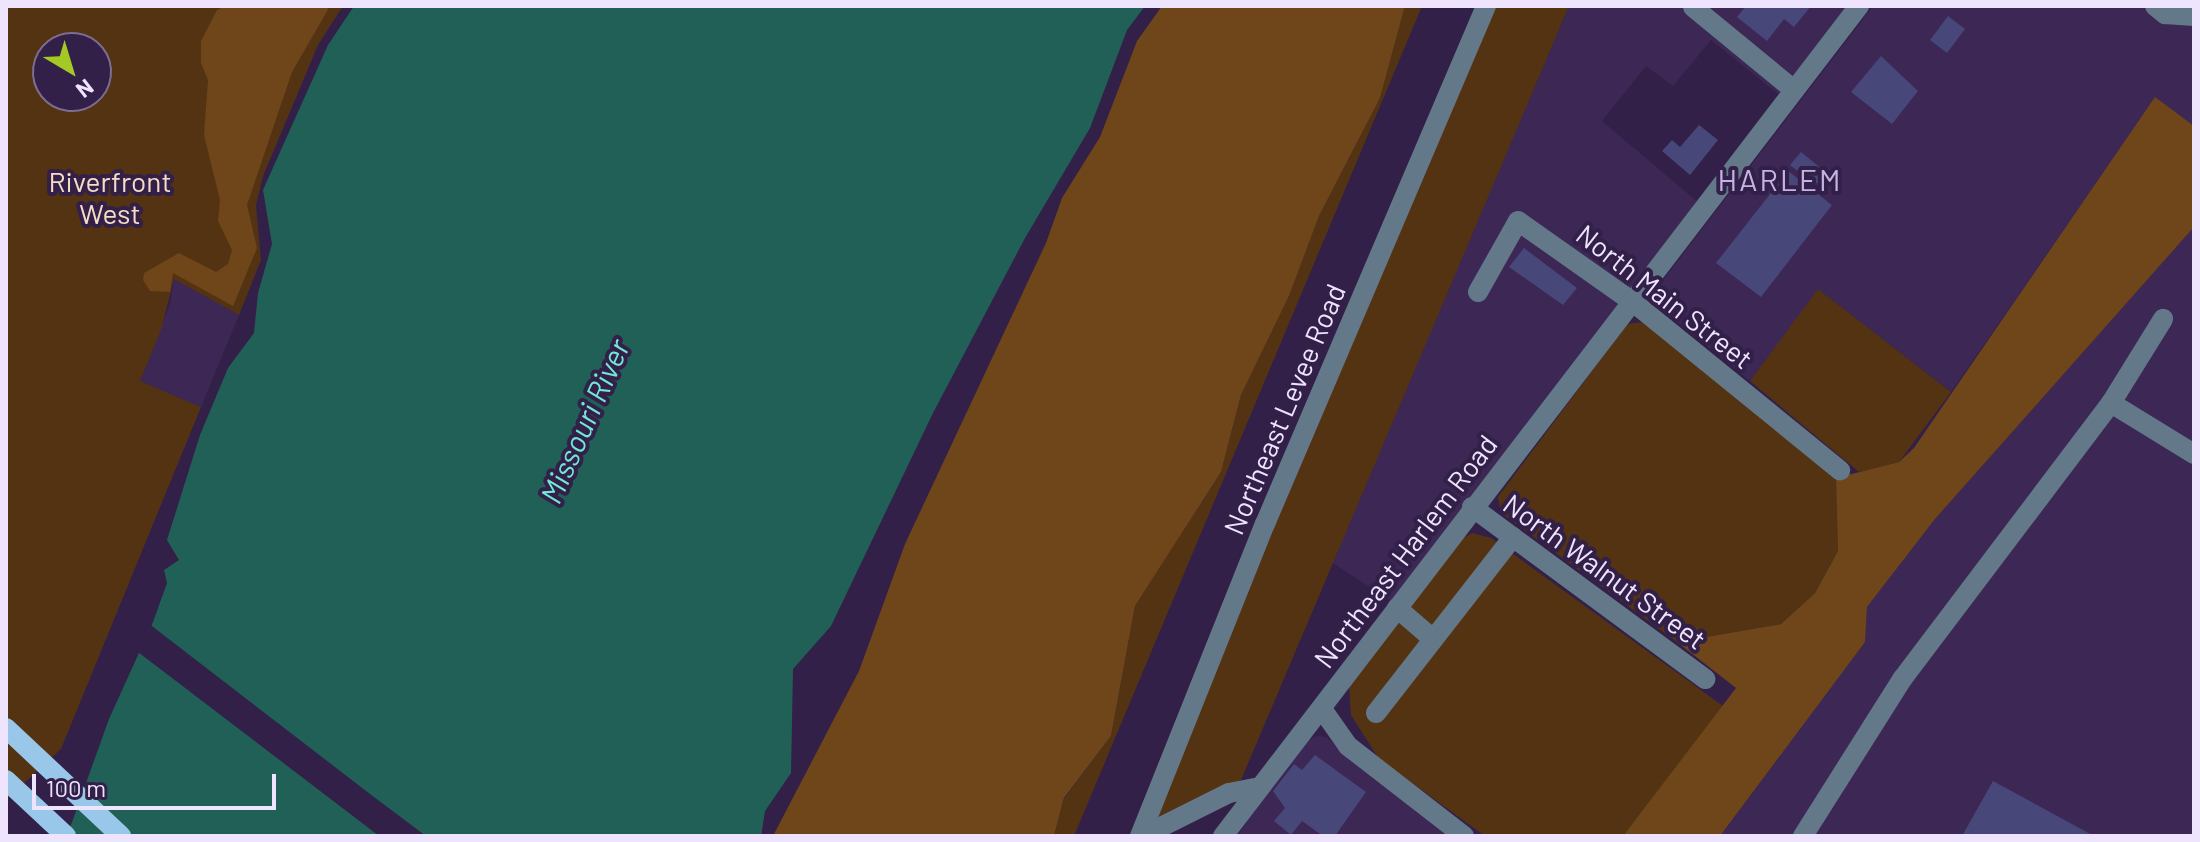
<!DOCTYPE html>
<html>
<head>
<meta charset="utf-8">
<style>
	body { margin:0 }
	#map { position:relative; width:2200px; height:842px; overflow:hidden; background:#322048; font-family:Barlow,sans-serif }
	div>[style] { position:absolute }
	.built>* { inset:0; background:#3c2755 }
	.green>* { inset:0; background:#543313 }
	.forest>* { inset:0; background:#6f451a }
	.water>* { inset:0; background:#216057 }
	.pier>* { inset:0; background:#322048 }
	.building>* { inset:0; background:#474779 }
	.minor>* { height:20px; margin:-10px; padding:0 10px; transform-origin:10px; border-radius:10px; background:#637889 }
	.major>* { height:20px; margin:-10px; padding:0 10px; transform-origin:10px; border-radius:10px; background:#99c7ea }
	span { translate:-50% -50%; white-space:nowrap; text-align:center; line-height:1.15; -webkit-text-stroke:8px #322048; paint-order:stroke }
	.park-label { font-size:28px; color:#f7dbc3 }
	.street-label { font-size:28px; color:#eee4fe }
	.neighbourhood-label { font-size:30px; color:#c6b3e6; letter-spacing:2px }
	.water-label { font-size:30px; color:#71e8d5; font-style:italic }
	.frame { position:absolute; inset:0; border:8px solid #eee4fe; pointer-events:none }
	.north { position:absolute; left:32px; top:32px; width:80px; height:80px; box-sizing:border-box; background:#322048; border:2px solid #7d6e91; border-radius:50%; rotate:142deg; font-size:22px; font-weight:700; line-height:32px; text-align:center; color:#eee4fe }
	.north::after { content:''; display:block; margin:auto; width:28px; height:36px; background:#a4c824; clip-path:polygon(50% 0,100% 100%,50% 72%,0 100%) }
	.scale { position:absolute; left:32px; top:774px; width:244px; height:36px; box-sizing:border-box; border:4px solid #eee4fe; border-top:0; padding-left:10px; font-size:24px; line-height:28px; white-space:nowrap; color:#eee4fe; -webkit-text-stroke:6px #322048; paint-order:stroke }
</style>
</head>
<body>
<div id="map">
	<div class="built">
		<i style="clip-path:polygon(1569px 6px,1851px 6px,1782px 97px,1711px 40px,1673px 86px,1646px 66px,1602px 121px,1699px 203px,1391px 601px,1331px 562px)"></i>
		<i style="clip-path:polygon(1873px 6px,2194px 6px,2194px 126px,2155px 98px,1951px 392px,1819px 290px,1750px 381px,1661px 309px,1657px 288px)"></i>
		<i style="clip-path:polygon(2194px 227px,2194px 836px,1720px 836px,1864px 642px,1867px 607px,1935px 519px)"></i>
		<i style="clip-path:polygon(174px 278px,239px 315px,201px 407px,140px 381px,170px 304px)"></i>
		<i style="clip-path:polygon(1317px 736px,1326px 737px,1453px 836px,1237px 836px,1300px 744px)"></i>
	</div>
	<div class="green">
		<i style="clip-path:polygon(evenodd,6px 6px,343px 6px,318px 45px,263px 176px,256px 205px,261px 260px,239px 315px,174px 279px,161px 330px,140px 381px,201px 407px,61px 749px,6px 800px,6px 6px,48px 48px,96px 48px,96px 96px,48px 96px,48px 48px)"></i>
		<i style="clip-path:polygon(1405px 6px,1422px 6px,1074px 836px,1054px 836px,1064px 799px,1111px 736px,1135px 606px,1221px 472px,1241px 395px,1289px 296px,1319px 216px,1380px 98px)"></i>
		<i style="clip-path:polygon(1495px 6px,1569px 6px,1241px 780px,1156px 819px,1155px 808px)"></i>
		<i style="clip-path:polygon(1818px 289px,1951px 392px,1899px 462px,1859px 472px,1750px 381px)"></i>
		<i style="clip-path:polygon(1645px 322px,1836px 478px,1838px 551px,1815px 593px,1781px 624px,1677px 642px,1501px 513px,1498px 497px,1627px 324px)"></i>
		<i style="clip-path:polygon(1472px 533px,1491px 538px,1723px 706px,1623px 836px,1485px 836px,1379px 759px,1351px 715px,1349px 685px,1462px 539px)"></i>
	</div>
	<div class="forest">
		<i style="clip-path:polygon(225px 6px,330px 6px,292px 72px,247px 205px,257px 248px,233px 306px,173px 273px,170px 292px,150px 291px,143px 280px,144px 273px,179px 253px,216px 272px,228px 264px,232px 250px,218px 221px,220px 200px,204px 135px,208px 80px,201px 63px,201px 41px,217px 10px)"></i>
		<i style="clip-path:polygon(1162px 6px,1405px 6px,1380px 98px,1319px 216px,1289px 296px,1241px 395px,1221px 472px,1135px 606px,1111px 736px,1064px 798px,1054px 836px,773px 836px,859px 671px,905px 544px,1046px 243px,1062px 198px,1100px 137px,1137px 41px)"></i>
		<i style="clip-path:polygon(2155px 97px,2194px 126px,2194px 227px,1935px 519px,1867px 607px,1865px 642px,1720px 836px,1623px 836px,1736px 688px,1677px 642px,1781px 624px,1815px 593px,1838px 551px,1836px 478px,1899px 462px,1914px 448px)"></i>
	</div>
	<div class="water">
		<i style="clip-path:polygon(354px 6px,1145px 6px,1127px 30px,1090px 128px,1025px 238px,933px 413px,831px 626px,793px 669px,791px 773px,765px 811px,761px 836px,67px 836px,109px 719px,153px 622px,167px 583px,164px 570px,179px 560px,167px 540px,200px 435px,228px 368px,254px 333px,258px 293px,272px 244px,263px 190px,328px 45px)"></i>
	</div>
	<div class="pier">
		<i style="clip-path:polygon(148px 623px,370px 794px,426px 836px,379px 836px,366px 826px,134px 649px)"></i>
	</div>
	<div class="building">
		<i style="clip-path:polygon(1746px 6px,1811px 6px,1794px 27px,1784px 19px,1767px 41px,1737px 17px)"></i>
		<i style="clip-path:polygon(1948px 16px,1965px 29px,1947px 53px,1930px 40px)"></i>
		<i style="clip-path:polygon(1881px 56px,1918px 91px,1892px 124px,1851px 92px)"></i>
		<i style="clip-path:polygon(1699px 125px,1718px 140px,1690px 175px,1662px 151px,1672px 140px,1680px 147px)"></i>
		<i style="clip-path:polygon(1801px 152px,1828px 174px,1820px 183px,1813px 183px,1790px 165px)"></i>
		<i style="clip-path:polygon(1788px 171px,1832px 205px,1761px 297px,1716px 263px)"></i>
		<i style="clip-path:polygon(1524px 248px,1577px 288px,1563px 305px,1509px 267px)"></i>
		<i style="clip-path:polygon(1315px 755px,1366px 792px,1335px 836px,1323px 836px,1302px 821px,1291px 835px,1274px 821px,1285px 808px,1273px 791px,1294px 764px,1302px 770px)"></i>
		<i style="clip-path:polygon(1993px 781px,2094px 836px,1962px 836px)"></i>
	</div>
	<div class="minor">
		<i style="left:2155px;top:6px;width:13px;rotate:39deg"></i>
		<i style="left:2165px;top:14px;width:29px;rotate:4deg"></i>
		<i style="left:1693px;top:7px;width:131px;rotate:39.4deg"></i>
		<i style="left:1478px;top:292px;width:81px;rotate:-60.6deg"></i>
		<i style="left:1518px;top:221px;width:141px;rotate:35.2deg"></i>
		<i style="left:1633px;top:302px;width:267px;rotate:39.1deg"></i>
		<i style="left:2111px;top:403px;width:97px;rotate:31.6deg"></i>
		<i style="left:1472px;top:507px;width:290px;rotate:36.4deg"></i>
		<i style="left:1397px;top:608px;width:48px;rotate:40.7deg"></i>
		<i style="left:1322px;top:709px;width:45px;rotate:54.9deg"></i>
		<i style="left:1348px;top:746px;width:147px;rotate:37.8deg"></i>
		<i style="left:1376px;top:713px;width:223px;rotate:-52.1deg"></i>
		<i style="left:1140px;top:836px;width:336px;rotate:-68.2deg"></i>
		<i style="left:1265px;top:524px;width:563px;rotate:-66.89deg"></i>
		<i style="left:1143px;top:836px;width:96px;rotate:-26.6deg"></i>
		<i style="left:1229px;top:793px;width:26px;rotate:-11deg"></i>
		<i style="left:1223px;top:836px;width:1046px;rotate:-52.54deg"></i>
		<i style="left:1803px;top:836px;width:187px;rotate:-57.7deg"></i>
		<i style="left:1903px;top:678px;width:345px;rotate:-52.9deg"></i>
		<i style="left:2111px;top:403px;width:99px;rotate:-58.2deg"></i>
	</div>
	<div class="major">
		<i style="left:6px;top:728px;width:158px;rotate:43.2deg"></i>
		<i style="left:6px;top:780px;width:82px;rotate:43deg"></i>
	</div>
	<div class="park-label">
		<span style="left:110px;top:197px">Riverfront<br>West</span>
	</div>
	<div class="street-label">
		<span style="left:1665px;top:296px;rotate:38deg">North Main Street</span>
		<span style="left:1284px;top:409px;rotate:-67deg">Northeast Levee Road</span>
		<span style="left:1405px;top:551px;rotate:-53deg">Northeast Harlem Road</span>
		<span style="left:1605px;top:571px;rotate:36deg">North Walnut Street</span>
	</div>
	<div class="neighbourhood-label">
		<span style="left:1780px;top:179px">HARLEM</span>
	</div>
	<div class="water-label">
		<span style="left:584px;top:421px;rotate:-66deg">Missouri River</span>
	</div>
	<div class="frame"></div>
	<div class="north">N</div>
	<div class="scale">100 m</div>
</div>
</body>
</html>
